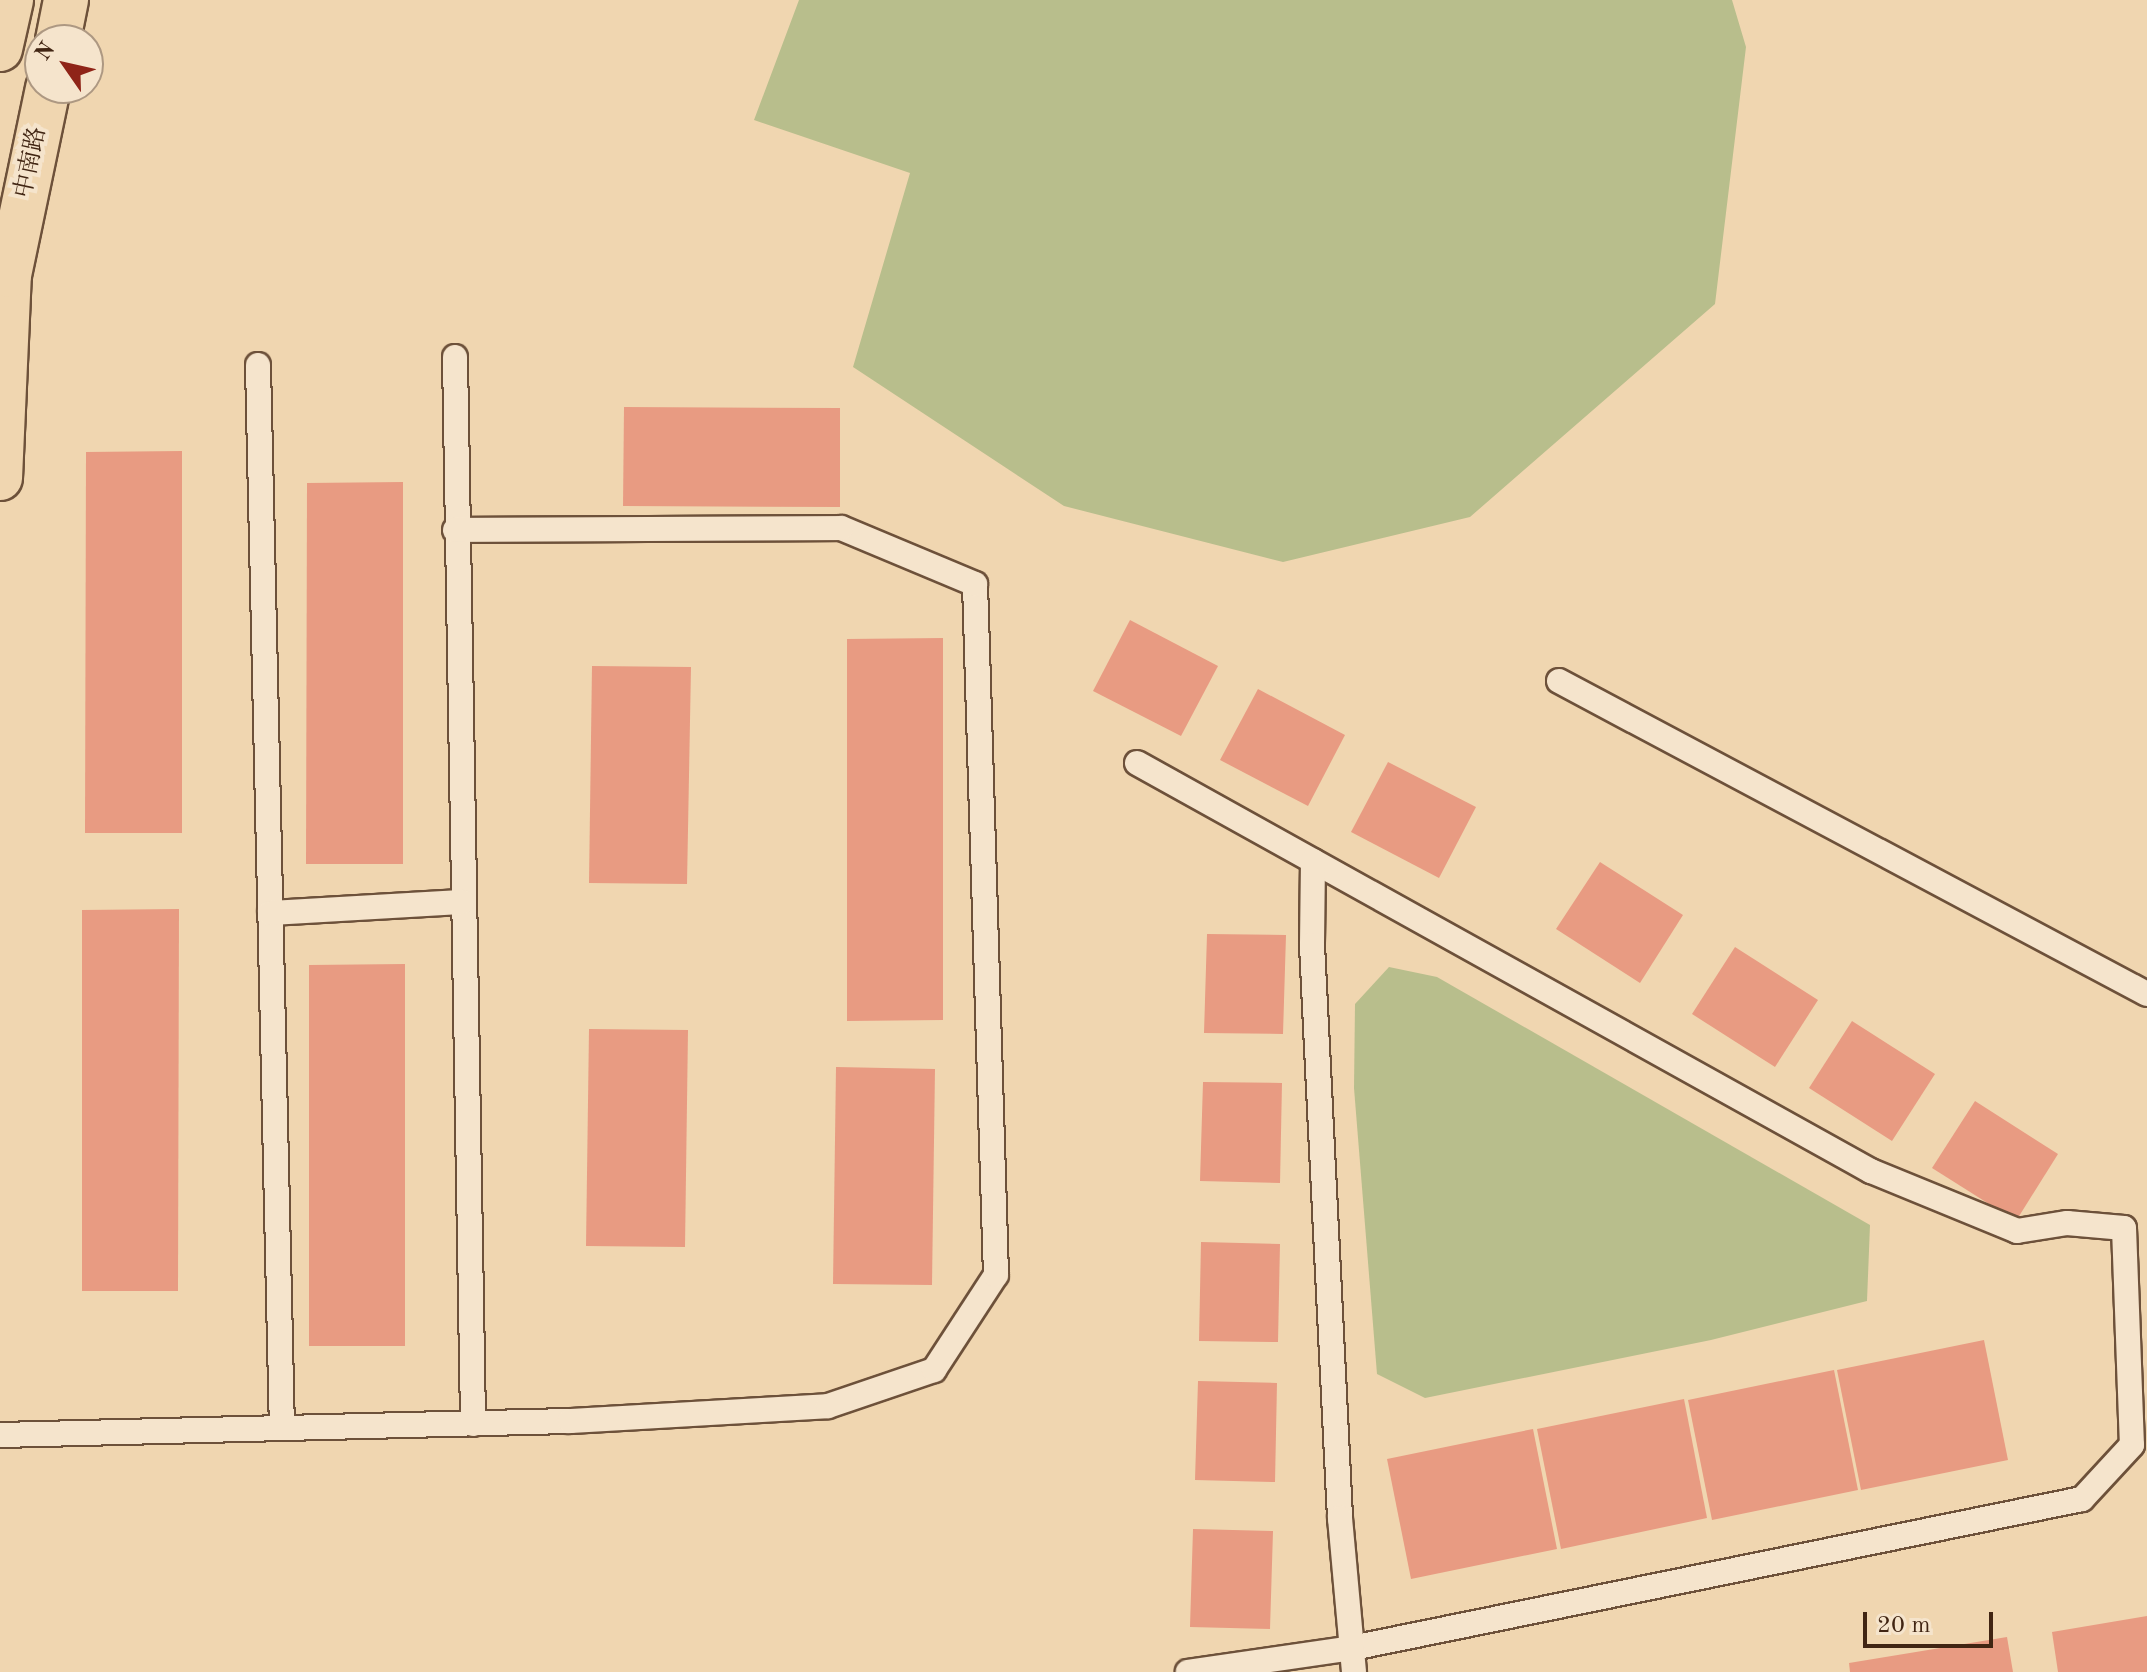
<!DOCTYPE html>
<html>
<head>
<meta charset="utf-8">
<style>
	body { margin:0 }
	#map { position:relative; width:2147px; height:1672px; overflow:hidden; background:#f0d6b0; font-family:"Old Standard TT","Noto Serif SC",serif }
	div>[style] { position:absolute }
	.green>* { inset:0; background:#b8be8c }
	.building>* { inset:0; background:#e89b82 }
	.roads { filter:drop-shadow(2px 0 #6d513a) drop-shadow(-2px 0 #6d513a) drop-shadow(0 2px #6d513a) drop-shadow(0 -2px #6d513a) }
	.lane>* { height:24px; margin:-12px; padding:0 12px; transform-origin:12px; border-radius:12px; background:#f5e4cc }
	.primary>* { height:44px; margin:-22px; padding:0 22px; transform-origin:22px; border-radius:22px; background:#f0d6b0 }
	span { translate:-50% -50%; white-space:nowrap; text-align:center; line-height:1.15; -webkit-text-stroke:8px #f5e4cc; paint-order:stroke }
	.street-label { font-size:24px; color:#412513 }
	.north { position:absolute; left:24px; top:24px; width:80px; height:80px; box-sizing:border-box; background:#f5e4cc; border:2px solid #ad9882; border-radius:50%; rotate:304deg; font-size:22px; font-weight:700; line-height:32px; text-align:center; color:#412513 }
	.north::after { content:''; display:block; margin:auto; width:28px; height:36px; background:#8f2418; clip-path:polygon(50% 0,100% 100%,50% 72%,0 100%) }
	.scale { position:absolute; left:1863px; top:1612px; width:130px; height:36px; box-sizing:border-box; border:4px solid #412513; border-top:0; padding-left:10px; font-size:24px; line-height:28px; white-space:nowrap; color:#412513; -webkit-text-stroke:6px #f5e4cc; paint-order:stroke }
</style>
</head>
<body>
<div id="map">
	<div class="green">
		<i style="clip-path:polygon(799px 0,1732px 0,1746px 47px,1715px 304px,1470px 517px,1283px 562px,1064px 506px,853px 367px,910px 173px,754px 120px)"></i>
		<i style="clip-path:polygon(1389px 967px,1437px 977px,1870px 1225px,1867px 1301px,1711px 1340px,1425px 1398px,1377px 1374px,1354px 1088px,1355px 1004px)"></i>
	</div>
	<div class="building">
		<i style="clip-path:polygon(624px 407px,840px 408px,840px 507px,623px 506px)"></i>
		<i style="clip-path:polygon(182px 451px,182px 833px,85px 833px,86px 452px)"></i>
		<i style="clip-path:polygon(403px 482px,403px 864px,306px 864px,307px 483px)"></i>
		<i style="clip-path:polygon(1130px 620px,1218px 666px,1181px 736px,1093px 691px)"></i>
		<i style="clip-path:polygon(943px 638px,943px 1020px,847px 1021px,847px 639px)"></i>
		<i style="clip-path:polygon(592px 666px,691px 667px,687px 884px,589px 883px)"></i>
		<i style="clip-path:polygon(1258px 689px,1345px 735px,1308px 806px,1220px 760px)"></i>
		<i style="clip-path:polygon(1388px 762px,1476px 807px,1439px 878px,1351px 832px)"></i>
		<i style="clip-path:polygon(1600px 862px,1683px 915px,1640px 983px,1556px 929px)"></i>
		<i style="clip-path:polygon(179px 909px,178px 1291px,82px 1291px,82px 910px)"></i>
		<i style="clip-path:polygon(1207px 934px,1286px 935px,1283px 1034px,1204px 1033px)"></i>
		<i style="clip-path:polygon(1735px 947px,1818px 1000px,1775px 1067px,1692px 1014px)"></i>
		<i style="clip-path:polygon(405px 964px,405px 1346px,309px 1346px,309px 965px)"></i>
		<i style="clip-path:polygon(1852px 1021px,1935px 1074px,1892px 1141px,1809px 1088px)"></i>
		<i style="clip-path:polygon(589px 1029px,688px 1030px,685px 1247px,586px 1246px)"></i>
		<i style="clip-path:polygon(836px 1067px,935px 1069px,932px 1285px,833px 1284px)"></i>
		<i style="clip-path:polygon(1203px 1082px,1282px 1083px,1280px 1183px,1200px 1181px)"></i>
		<i style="clip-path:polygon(1975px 1101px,2058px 1154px,2016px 1221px,1932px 1168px)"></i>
		<i style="clip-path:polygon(1201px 1242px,1280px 1244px,1278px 1342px,1199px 1341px)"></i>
		<i style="clip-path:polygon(1984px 1340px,2008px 1460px,1861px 1490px,1837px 1370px)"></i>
		<i style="clip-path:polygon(1834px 1370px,1858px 1490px,1712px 1520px,1688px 1400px)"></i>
		<i style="clip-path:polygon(1198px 1381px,1277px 1383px,1275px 1482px,1195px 1480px)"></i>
		<i style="clip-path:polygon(1684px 1399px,1707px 1518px,1561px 1549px,1537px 1429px)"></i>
		<i style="clip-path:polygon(1533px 1429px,1557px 1549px,1411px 1579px,1387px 1459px)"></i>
		<i style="clip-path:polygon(1193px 1529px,1273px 1531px,1270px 1629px,1190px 1627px)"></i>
		<i style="clip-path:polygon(2147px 1616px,2147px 1672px,2058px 1672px,2052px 1632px)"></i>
		<i style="clip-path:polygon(2007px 1637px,2013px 1672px,1850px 1672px,1849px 1663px)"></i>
	</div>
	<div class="roads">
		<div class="lane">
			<i style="left:455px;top:357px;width:1067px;rotate:89.03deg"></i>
			<i style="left:258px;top:365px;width:1063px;rotate:88.71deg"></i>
			<i style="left:1559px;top:681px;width:666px;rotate:28.03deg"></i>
			<i style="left:1137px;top:763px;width:840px;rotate:29.07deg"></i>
			<i style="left:1871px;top:1171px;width:158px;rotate:22.3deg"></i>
			<i style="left:2017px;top:1231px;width:51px;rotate:-9.1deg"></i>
			<i style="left:2067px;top:1223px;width:57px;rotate:5deg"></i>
			<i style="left:2124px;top:1228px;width:217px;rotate:87.9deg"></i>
			<i style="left:2132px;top:1445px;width:74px;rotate:132.8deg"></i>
			<i style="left:2082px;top:1499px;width:745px;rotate:168.46deg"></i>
			<i style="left:1352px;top:1648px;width:166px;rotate:171.7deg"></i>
			<i style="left:1313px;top:861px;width:84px;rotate:90.7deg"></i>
			<i style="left:1312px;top:945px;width:574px;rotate:87.2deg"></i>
			<i style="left:1340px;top:1518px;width:155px;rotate:84.8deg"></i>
			<i style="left:270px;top:913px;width:192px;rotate:-3.3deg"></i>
			<i style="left:0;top:1435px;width:570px;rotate:-1.41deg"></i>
			<i style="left:570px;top:1421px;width:258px;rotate:-3.3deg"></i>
			<i style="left:828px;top:1406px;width:112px;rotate:-18.8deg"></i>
			<i style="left:934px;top:1370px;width:113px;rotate:-56.9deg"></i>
			<i style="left:996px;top:1275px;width:691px;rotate:-91.74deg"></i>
			<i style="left:975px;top:584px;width:145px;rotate:-157.3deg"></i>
			<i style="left:841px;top:528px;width:386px;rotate:179.7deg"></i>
		</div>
		<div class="primary">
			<i style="left:58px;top:40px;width:41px;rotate:-78.7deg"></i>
			<i style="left:0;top:49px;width:50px;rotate:-77.3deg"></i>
			<i style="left:0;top:478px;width:203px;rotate:-87.5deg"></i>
			<i style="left:9px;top:275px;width:191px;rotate:-78.2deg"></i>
		</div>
	</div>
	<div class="street-label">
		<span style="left:32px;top:163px;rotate:-78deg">中南路</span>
	</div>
	<div class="north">N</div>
	<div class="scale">20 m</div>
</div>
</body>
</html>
